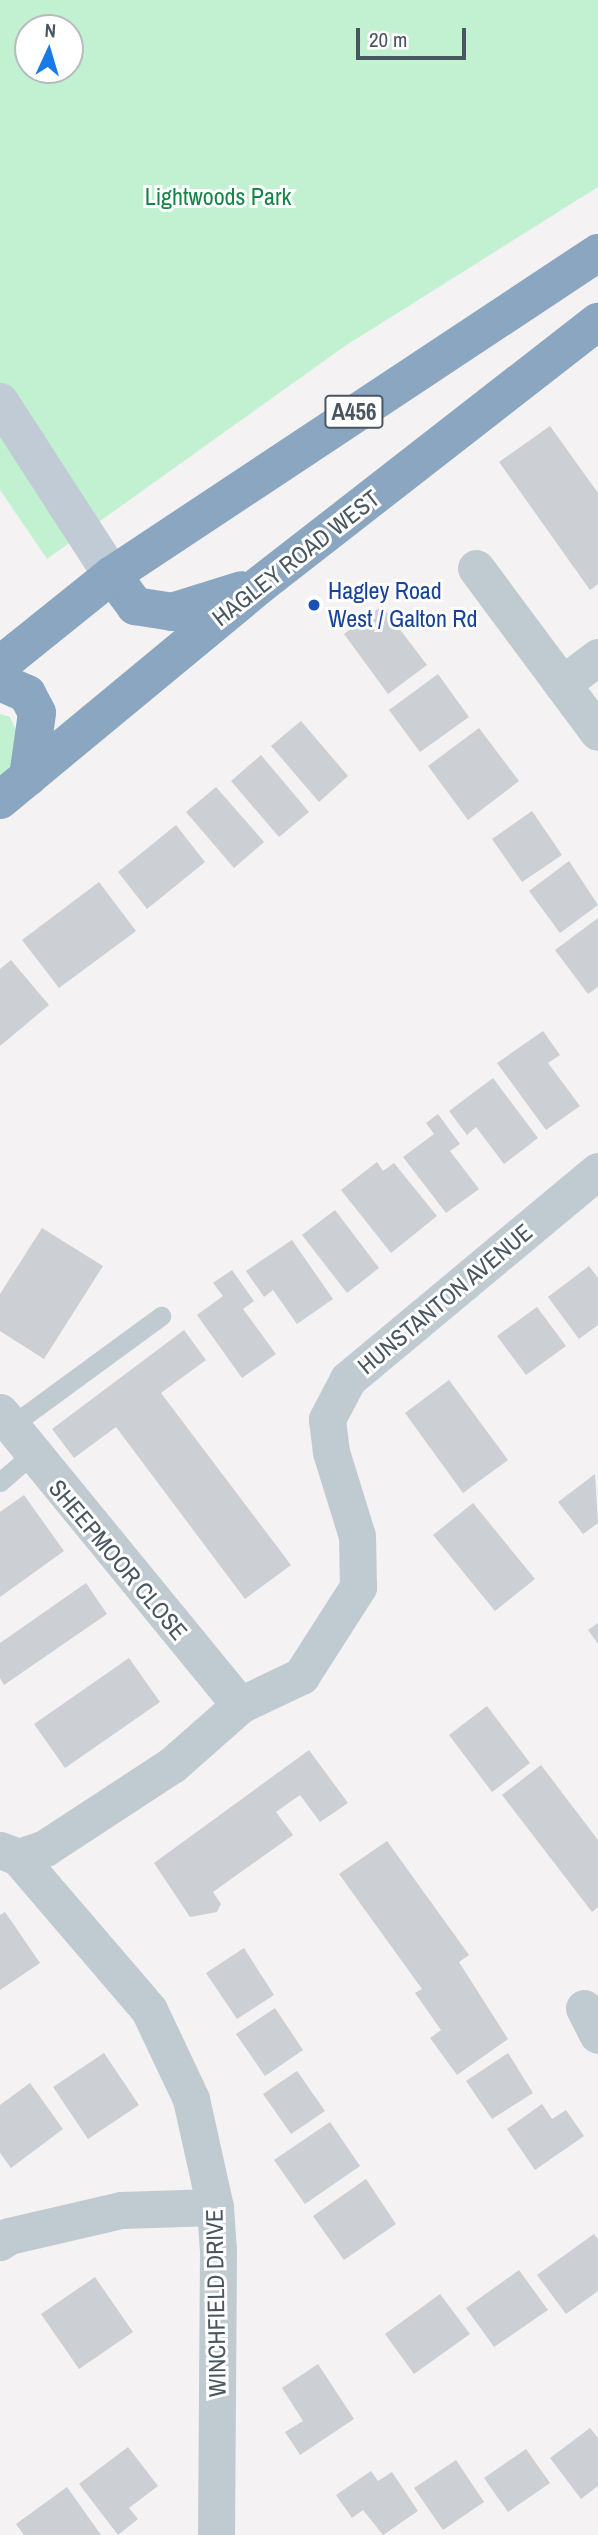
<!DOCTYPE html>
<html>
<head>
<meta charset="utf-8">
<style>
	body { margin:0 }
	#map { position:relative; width:598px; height:2535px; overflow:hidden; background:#f4f2f2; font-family:"Archivo Narrow",sans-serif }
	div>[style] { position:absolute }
	.green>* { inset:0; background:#c2f1d2 }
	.building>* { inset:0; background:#cccfd4 }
	.lane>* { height:19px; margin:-9.5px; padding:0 9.5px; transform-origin:9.5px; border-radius:9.5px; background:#c0cad1 }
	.street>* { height:37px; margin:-18.5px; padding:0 18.5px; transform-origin:18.5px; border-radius:18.5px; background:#c0cad1 }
	.secondary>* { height:38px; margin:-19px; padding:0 19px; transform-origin:19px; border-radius:19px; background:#c0cbd5 }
	.highway>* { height:38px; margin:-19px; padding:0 19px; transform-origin:19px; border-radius:19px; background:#8aa6c0 }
	.dots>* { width:19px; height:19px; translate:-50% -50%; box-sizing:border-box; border:4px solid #fff; border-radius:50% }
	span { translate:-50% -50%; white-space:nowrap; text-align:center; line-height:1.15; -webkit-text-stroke:6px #fff; paint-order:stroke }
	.shield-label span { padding:2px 5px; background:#fff; border:2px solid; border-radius:5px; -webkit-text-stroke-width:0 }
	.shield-label { font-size:23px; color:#495660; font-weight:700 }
	.park-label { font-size:24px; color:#17844a }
	.street-label { font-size:24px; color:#495660 }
	.transit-label { font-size:24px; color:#164399 }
	.left { translate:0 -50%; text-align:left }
	.north { position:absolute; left:14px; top:14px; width:70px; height:70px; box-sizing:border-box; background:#fff; border:2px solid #b6bbbf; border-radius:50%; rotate:4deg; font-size:19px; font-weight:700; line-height:28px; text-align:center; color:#495660 }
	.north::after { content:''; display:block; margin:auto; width:24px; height:32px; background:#1979e7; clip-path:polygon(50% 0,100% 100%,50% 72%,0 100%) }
	.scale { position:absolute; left:356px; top:28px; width:110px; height:32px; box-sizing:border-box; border:4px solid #495660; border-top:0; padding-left:9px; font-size:21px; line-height:24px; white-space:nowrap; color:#495660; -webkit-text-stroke:5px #fff; paint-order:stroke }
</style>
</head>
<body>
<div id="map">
	<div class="green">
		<i style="clip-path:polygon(evenodd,0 0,598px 0,598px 187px,345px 346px,47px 559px,0 490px,0 0,28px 28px,70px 28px,70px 70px,28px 70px,28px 28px)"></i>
		<i style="clip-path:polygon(0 714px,10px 717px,20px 739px,18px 756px,0 779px)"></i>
	</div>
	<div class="building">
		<i style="clip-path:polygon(550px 426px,598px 493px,598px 584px,590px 590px,499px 462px)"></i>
		<i style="clip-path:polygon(382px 606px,427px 665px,388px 694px,344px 634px)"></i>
		<i style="clip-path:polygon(438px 674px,469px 717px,420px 752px,389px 710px)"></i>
		<i style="clip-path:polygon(301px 721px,348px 776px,319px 802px,271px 746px)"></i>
		<i style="clip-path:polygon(479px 728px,519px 781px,468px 820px,428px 766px)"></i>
		<i style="clip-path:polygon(261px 755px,309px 812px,279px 837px,231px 781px)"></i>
		<i style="clip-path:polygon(216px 787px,264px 842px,234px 868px,186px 812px)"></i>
		<i style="clip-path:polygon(532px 811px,562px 855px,522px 882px,492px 839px)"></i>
		<i style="clip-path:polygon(176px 825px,205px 862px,147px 909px,118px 872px)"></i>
		<i style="clip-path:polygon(569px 861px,598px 905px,560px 933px,529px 891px)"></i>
		<i style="clip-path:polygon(99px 882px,136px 931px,59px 988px,22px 940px)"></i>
		<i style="clip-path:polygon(598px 918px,598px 987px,588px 994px,555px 950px)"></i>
		<i style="clip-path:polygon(11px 960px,49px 1005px,0 1046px,0 969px)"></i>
		<i style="clip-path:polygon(543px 1031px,560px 1055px,548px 1063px,580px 1106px,546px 1130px,497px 1063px)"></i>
		<i style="clip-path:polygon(493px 1078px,538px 1138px,504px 1164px,476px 1127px,467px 1135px,449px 1111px)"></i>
		<i style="clip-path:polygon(438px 1114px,460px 1144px,450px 1151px,479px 1189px,446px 1213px,403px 1157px,434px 1134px,426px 1123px)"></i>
		<i style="clip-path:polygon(377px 1162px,383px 1171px,394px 1163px,437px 1216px,391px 1253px,341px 1190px)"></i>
		<i style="clip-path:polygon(335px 1210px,379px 1268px,347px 1293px,302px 1235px)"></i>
		<i style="clip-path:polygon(42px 1228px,103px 1266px,44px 1359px,0 1331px,0 1294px)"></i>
		<i style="clip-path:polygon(292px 1240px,333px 1299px,297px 1324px,273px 1290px,264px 1297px,246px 1271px)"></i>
		<i style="clip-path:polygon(589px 1266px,598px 1278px,598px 1325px,579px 1339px,548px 1297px)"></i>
		<i style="clip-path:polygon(232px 1270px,254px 1301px,243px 1309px,276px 1354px,242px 1378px,197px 1315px,223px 1296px,213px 1283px)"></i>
		<i style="clip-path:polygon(537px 1307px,566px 1346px,526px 1375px,497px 1336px)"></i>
		<i style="clip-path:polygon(184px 1330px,206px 1360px,161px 1393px,291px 1565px,245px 1599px,116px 1427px,74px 1458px,52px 1429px)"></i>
		<i style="clip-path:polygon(449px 1380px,508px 1460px,463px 1493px,405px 1413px)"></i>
		<i style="clip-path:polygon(595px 1474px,598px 1523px,583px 1534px,558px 1502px)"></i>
		<i style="clip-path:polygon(24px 1495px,64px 1551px,0 1597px,0 1512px)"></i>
		<i style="clip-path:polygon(473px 1503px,535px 1579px,495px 1611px,433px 1535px)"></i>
		<i style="clip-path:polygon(86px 1583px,107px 1614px,4px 1685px,0 1678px,0 1643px)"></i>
		<i style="clip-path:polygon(598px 1623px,598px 1644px,588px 1630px)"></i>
		<i style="clip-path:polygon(129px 1658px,160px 1702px,65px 1768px,34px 1724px)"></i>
		<i style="clip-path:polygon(487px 1706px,530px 1763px,492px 1792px,449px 1735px)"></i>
		<i style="clip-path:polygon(309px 1750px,348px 1803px,320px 1822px,300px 1795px,276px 1812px,293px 1835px,213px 1892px,221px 1904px,217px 1912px,190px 1917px,154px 1863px)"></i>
		<i style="clip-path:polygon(541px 1765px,598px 1840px,598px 1907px,592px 1912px,502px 1795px)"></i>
		<i style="clip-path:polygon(387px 1841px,469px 1955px,459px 1962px,508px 2039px,457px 2075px,430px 2038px,441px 2030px,415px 1993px,422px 1989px,339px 1874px)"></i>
		<i style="clip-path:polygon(5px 1912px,40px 1963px,0 1990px,0 1915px)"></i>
		<i style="clip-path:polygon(244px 1948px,274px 1995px,237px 2019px,206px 1973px)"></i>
		<i style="clip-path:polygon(275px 2008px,303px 2050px,265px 2076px,236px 2034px)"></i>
		<i style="clip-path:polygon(104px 2053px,139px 2105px,88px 2139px,53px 2087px)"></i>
		<i style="clip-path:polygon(508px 2053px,533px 2093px,492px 2119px,466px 2081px)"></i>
		<i style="clip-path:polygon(297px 2071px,325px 2111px,291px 2134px,263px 2094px)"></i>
		<i style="clip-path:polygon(30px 2083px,63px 2129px,11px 2168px,0 2153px,0 2105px)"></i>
		<i style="clip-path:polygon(542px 2104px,552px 2119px,566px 2110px,584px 2136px,535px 2170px,507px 2129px)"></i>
		<i style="clip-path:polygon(330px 2122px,360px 2166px,305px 2204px,274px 2160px)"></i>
		<i style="clip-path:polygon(366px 2179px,396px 2224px,344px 2260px,313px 2216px)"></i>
		<i style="clip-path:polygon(594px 2234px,598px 2239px,598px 2291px,566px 2314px,537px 2275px)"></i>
		<i style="clip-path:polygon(519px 2270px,548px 2310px,494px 2347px,466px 2308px)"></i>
		<i style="clip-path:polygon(95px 2277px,133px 2332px,79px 2369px,41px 2314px)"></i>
		<i style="clip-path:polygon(440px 2294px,470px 2334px,414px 2374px,385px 2334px)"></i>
		<i style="clip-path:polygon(318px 2364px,354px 2419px,300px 2455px,285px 2432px,303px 2421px,282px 2388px)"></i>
		<i style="clip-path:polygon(590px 2428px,598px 2438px,598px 2486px,581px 2499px,550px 2458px)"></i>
		<i style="clip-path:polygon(128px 2447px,158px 2486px,129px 2508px,138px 2519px,118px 2535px,79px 2484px)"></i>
		<i style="clip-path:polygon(526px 2449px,550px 2483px,508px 2512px,484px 2478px)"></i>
		<i style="clip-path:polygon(456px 2460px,484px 2502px,443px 2530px,414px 2488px)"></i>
		<i style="clip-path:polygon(371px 2471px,378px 2481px,392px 2472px,418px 2511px,383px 2535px,363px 2510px,352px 2518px,336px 2495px)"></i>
		<i style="clip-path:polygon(67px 2487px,101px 2535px,24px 2535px,16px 2524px)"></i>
	</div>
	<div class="lane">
		<i style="left:12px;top:1425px;width:185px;rotate:-36.2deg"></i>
		<i style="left:0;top:1482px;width:41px;rotate:-41.1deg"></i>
	</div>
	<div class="street">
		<i style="left:476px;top:568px;width:204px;rotate:53.4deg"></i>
		<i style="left:562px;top:684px;width:45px;rotate:-36.9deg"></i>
		<i style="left:0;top:1412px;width:379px;rotate:50.7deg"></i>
		<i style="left:0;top:1850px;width:19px;rotate:21deg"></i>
		<i style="left:18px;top:1857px;width:201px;rotate:49.4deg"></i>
		<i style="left:149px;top:2010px;width:98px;rotate:64.7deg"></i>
		<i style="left:191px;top:2099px;width:111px;rotate:77.5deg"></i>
		<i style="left:215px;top:2207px;width:44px;rotate:86.1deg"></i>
		<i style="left:218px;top:2251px;width:284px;rotate:90.4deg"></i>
		<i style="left:18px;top:1857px;width:28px;rotate:-18deg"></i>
		<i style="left:45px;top:1848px;width:152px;rotate:-33.2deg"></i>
		<i style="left:172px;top:1765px;width:91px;rotate:-41.4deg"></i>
		<i style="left:240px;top:1705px;width:68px;rotate:-25.4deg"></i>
		<i style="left:301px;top:1676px;width:106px;rotate:-57.4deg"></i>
		<i style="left:358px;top:1587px;width:51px;rotate:-91.1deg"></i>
		<i style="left:357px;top:1536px;width:88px;rotate:-107.2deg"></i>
		<i style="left:331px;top:1452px;width:33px;rotate:-97deg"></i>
		<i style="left:327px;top:1419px;width:45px;rotate:-62.3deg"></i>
		<i style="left:348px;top:1379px;width:325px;rotate:-39.8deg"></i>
		<i style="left:584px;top:2008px;width:30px;rotate:63deg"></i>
		<i style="left:0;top:2242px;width:11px;rotate:-34deg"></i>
		<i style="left:9px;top:2236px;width:115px;rotate:-13.1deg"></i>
		<i style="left:121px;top:2210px;width:94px;rotate:-1.8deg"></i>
	</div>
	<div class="secondary">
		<i style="left:0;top:402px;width:206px;rotate:57.1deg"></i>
	</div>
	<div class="highway">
		<i style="left:112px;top:575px;width:39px;rotate:53deg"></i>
		<i style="left:135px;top:606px;width:37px;rotate:9deg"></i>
		<i style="left:172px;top:612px;width:73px;rotate:-17.4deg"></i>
		<i style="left:0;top:665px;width:144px;rotate:-38.8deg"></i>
		<i style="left:112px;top:575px;width:583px;rotate:-33.53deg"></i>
		<i style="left:0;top:682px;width:30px;rotate:24deg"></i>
		<i style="left:27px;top:694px;width:21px;rotate:62deg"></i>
		<i style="left:37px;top:713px;width:65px;rotate:98deg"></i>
		<i style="left:0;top:800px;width:339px;rotate:-39.6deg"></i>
		<i style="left:261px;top:584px;width:427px;rotate:-37.9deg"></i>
	</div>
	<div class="dots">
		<i style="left:314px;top:605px;background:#1a4fb4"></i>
	</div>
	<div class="shield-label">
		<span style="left:354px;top:412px">A456</span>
	</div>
	<div class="park-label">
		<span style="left:218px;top:197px">Lightwoods Park</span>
	</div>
	<div class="street-label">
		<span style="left:296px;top:558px;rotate:-38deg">HAGLEY ROAD WEST</span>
		<span style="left:445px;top:1299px;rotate:-40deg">HUNSTANTON AVENUE</span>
		<span style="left:118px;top:1560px;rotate:50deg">SHEEPMOOR CLOSE</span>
		<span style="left:216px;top:2303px;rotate:-91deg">WINCHFIELD DRIVE</span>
	</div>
	<div class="transit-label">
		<span class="left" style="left:328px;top:605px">Hagley Road<br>West / Galton Rd</span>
	</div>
	<div class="north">N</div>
	<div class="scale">20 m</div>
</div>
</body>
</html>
